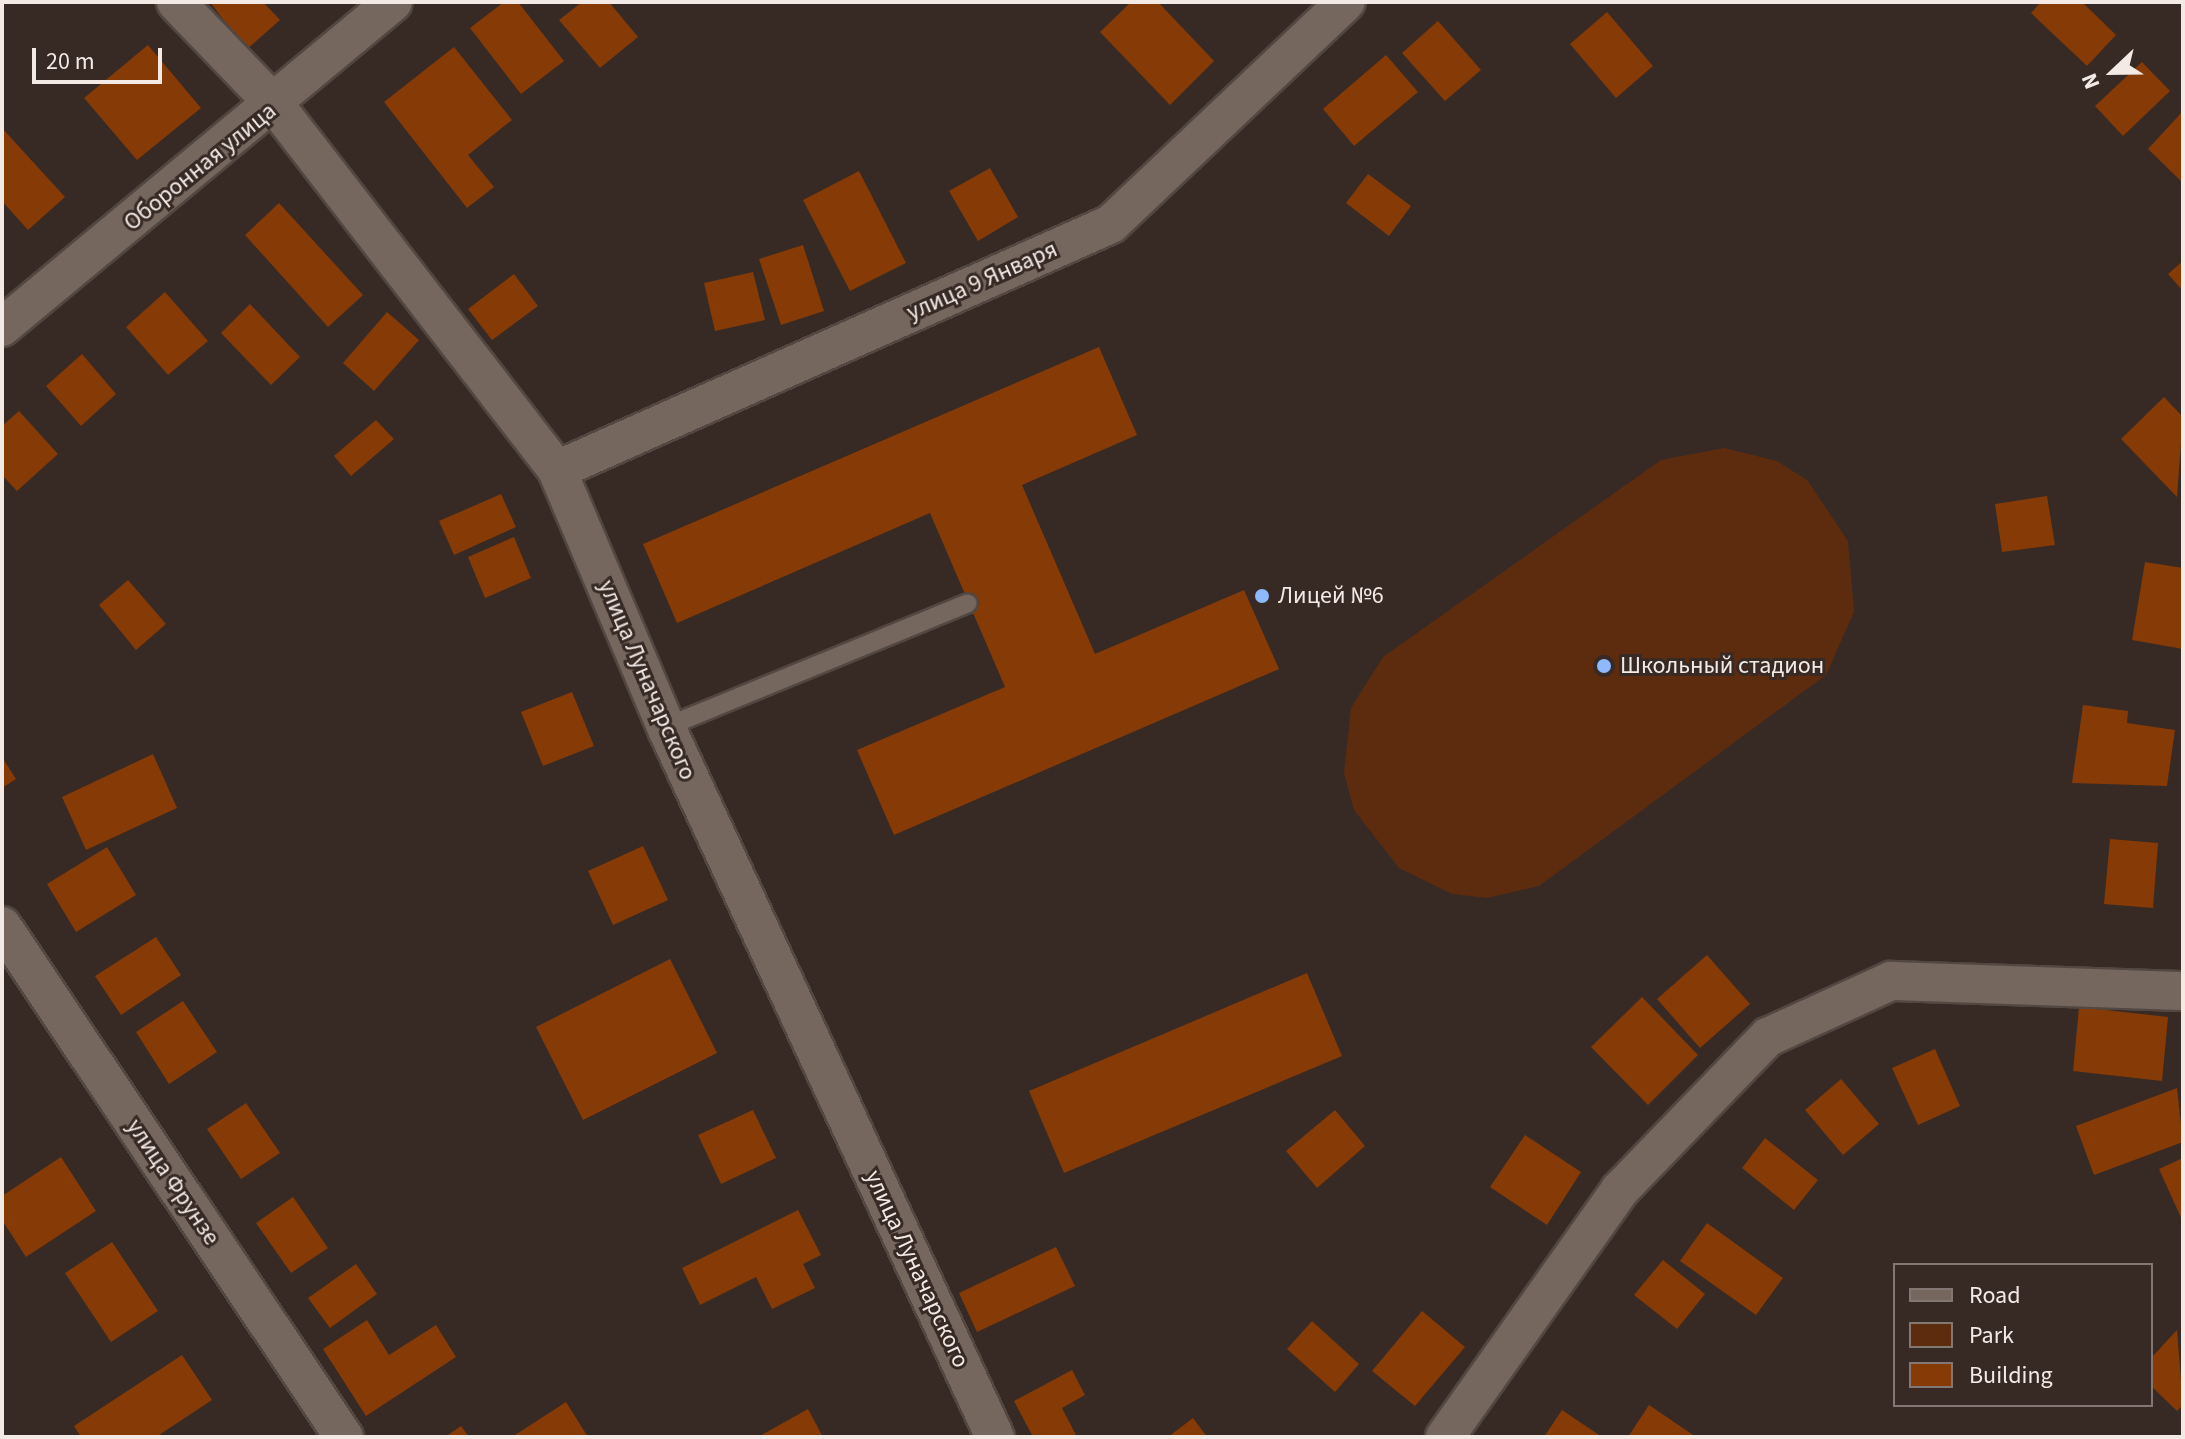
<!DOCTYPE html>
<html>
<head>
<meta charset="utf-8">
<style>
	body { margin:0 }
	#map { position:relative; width:2185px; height:1439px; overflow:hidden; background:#372a24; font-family:"Source Sans 3",sans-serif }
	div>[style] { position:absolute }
	.green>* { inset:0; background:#5d2c0f }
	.building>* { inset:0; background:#863a05 }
	.roads { filter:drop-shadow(2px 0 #524741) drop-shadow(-2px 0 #524741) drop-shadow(0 2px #524741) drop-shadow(0 -2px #524741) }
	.service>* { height:18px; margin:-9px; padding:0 9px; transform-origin:9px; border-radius:9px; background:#75665e }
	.minor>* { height:38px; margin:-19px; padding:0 19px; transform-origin:19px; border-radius:19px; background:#75665e }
	.dots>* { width:22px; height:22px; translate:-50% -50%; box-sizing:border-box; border:4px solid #372a24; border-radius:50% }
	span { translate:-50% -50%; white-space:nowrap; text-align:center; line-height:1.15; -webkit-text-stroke:6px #372a24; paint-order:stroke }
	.street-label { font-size:24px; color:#f3eae6 }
	.poi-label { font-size:24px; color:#f3eae6 }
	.left { translate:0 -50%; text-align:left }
	.frame { position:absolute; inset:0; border:4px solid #f3eae6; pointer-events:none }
	.legend { position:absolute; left:1893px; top:1263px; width:260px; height:144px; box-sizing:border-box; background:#372a24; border:2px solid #827772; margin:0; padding:10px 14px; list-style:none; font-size:24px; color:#f3eae6 }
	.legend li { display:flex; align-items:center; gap:16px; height:40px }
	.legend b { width:40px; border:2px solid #827772 }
	.north { position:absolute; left:2073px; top:32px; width:80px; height:80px; -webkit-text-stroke:6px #372a24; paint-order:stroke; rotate:248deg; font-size:22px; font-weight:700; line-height:32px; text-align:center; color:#f3eae6 }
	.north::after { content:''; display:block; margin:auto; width:28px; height:36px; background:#f3eae6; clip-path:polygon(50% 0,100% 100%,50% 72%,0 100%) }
	.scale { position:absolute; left:32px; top:48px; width:130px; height:36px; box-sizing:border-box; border:4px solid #f3eae6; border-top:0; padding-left:10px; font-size:24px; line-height:28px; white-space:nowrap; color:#f3eae6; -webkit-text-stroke:6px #372a24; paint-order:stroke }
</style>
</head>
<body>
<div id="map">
	<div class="green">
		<i style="clip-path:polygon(1724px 448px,1777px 461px,1807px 480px,1848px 541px,1854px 612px,1826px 675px,1539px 886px,1487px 898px,1452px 894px,1399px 868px,1354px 810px,1344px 773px,1351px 708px,1383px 657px,1661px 460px)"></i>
	</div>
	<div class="building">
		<i style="clip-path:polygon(210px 2px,263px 2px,280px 20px,246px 50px)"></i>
		<i style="clip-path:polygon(504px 2px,518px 2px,564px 61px,521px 94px,470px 28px)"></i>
		<i style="clip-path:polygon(582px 2px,609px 2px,638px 37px,600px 68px,559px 20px)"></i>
		<i style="clip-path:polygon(1131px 2px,1158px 2px,1214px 61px,1170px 105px,1100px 32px)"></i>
		<i style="clip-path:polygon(2041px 2px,2082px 2px,2116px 35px,2087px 66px,2031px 13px)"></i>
		<i style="clip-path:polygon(1607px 12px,1653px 66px,1616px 98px,1570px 44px)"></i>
		<i style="clip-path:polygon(1438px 21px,1481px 70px,1445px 101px,1402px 53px)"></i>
		<i style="clip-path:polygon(148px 45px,201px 108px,137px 160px,84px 98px)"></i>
		<i style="clip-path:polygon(454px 47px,512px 120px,468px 155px,494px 187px,467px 208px,384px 102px)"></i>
		<i style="clip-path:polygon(1386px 55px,1418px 92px,1354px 146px,1323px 109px)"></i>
		<i style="clip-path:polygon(2142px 62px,2170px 91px,2123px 136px,2095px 106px)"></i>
		<i style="clip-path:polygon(2183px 111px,2183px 183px,2148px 149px)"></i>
		<i style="clip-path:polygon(2px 128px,65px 197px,28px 230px,2px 201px)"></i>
		<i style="clip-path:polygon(990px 168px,1018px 217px,978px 241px,949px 191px)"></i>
		<i style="clip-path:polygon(859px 171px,906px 263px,850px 291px,803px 200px)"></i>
		<i style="clip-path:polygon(1368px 174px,1411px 206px,1389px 236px,1346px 203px)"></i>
		<i style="clip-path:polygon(279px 203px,363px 295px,328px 327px,245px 235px)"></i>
		<i style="clip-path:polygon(803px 245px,824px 311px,781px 325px,759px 259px)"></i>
		<i style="clip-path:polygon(2183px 261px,2183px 291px,2168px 274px)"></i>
		<i style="clip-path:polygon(753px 272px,765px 320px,715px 331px,704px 283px)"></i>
		<i style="clip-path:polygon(514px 274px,538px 306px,492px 340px,468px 309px)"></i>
		<i style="clip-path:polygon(165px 292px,208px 341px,168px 375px,126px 327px)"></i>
		<i style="clip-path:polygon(250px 304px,300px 357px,271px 385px,221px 333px)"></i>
		<i style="clip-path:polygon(387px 312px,419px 340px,374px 391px,343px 363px)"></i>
		<i style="clip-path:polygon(1099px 347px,1137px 435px,1022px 485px,1095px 654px,1244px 590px,1279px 669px,894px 835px,857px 750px,1005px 687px,930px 513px,677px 623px,643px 544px)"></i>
		<i style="clip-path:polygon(82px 354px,116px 394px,81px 426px,46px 386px)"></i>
		<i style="clip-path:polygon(2164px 397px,2183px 417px,2177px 497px,2121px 439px)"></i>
		<i style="clip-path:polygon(19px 411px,58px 454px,17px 491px,2px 475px,2px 426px)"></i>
		<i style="clip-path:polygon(376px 420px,394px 439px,351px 476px,334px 456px)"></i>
		<i style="clip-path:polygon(501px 494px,516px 527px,454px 555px,439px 521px)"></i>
		<i style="clip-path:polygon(2047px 496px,2055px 545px,2002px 552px,1995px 504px)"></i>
		<i style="clip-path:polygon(514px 537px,531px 578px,485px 598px,468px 557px)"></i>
		<i style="clip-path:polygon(2145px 562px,2183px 568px,2183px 649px,2132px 640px)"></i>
		<i style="clip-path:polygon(128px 580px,166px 624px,136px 650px,99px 605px)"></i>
		<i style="clip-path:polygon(572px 692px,594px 746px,543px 766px,521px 712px)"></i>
		<i style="clip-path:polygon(2083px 705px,2128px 711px,2127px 723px,2175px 730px,2167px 786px,2072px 783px)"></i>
		<i style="clip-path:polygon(153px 754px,177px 808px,86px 850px,62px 797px)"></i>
		<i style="clip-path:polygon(2px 757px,16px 779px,2px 788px)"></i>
		<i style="clip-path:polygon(2110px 839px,2158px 843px,2153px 908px,2104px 904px)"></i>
		<i style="clip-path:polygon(643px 846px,668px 900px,613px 925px,588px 871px)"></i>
		<i style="clip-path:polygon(107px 847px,136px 895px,76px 932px,47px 884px)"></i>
		<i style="clip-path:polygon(156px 937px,181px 975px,121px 1015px,95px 976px)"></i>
		<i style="clip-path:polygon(1707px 955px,1750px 1004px,1700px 1048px,1657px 999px)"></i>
		<i style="clip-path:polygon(670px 959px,717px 1053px,583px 1120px,536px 1027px)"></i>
		<i style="clip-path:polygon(1307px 973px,1342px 1056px,1064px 1173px,1029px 1091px)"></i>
		<i style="clip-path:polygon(1642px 997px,1698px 1055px,1648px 1105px,1591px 1047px)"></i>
		<i style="clip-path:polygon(183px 1001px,217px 1052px,169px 1084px,136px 1032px)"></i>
		<i style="clip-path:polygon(2079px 1007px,2168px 1017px,2162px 1081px,2073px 1071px)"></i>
		<i style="clip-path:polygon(1935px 1049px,1960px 1106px,1918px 1125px,1892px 1068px)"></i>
		<i style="clip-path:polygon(1841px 1079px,1879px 1124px,1843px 1155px,1805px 1110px)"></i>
		<i style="clip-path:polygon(2177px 1088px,2183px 1142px,2094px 1175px,2076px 1126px)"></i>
		<i style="clip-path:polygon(246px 1103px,280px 1153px,241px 1179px,207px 1129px)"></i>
		<i style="clip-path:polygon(753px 1110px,776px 1158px,721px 1184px,698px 1135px)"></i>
		<i style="clip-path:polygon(1335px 1110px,1365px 1146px,1317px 1188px,1286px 1151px)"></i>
		<i style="clip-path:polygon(1525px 1135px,1581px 1172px,1547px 1225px,1490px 1187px)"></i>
		<i style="clip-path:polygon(1765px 1138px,1818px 1180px,1794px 1210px,1742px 1168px)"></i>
		<i style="clip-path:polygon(61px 1157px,96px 1211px,26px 1257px,2px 1220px,2px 1196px)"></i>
		<i style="clip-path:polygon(2183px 1158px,2183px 1222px,2159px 1169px)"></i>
		<i style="clip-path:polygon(293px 1197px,328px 1248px,291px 1273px,256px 1223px)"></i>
		<i style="clip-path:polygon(798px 1210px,821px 1255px,803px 1264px,815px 1288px,772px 1309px,756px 1277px,700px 1305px,682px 1268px)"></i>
		<i style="clip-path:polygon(1707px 1223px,1783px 1278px,1756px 1315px,1680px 1261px)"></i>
		<i style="clip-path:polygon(112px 1242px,158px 1311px,111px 1342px,65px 1273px)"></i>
		<i style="clip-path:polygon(1056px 1247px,1075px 1286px,977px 1332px,959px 1293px)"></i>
		<i style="clip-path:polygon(1663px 1260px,1705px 1294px,1677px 1329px,1634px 1295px)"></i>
		<i style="clip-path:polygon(356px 1264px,377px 1294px,330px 1328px,308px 1298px)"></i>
		<i style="clip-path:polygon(1422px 1311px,1465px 1347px,1415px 1406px,1372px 1371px)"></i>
		<i style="clip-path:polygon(367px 1320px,389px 1355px,436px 1325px,456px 1357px,366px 1416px,323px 1349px)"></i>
		<i style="clip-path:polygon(1312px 1321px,1359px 1364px,1335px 1392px,1287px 1349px)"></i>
		<i style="clip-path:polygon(2177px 1330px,2183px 1405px,2177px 1411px,2151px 1386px,2151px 1358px)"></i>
		<i style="clip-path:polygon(182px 1355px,212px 1400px,156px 1437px,81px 1437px,74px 1426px)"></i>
		<i style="clip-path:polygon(1072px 1370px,1085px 1395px,1062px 1408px,1077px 1437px,1033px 1437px,1014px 1401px)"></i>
		<i style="clip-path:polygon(566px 1402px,588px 1437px,512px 1437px)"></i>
		<i style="clip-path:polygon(1649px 1405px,1696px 1437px,1628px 1437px)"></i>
		<i style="clip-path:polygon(808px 1409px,823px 1437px,758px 1437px)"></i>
		<i style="clip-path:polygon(1562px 1410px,1602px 1437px,1544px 1437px)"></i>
		<i style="clip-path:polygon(1193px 1418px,1207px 1437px,1168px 1437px)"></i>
		<i style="clip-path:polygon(461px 1426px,469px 1437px,445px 1437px)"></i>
	</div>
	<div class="roads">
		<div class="service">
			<i style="left:666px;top:727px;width:326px;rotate:-22.3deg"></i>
		</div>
		<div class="minor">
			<i style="left:176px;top:2px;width:143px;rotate:46.1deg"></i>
			<i style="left:275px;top:105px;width:461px;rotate:52.3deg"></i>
			<i style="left:557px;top:470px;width:279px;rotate:67deg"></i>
			<i style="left:666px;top:727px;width:783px;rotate:65.14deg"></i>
			<i style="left:2px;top:327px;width:508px;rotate:-39.73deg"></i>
			<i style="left:557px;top:470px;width:606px;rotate:-23.94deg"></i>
			<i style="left:1111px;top:224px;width:323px;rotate:-43.4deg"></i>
			<i style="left:2px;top:926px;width:615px;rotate:56.21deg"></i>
			<i style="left:1445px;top:1437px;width:303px;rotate:-54.7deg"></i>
			<i style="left:1620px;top:1190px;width:213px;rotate:-46deg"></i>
			<i style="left:1768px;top:1037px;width:135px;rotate:-24.5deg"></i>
			<i style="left:1891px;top:981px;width:292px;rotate:2deg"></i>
		</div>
	</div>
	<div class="dots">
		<i style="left:1262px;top:596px;background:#8eb9fd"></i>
		<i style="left:1604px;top:666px;background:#8eb9fd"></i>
	</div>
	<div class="street-label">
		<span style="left:200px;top:167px;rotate:-39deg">Оборонная улица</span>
		<span style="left:982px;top:281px;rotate:-24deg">улица 9 Января</span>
		<span style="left:647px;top:680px;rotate:67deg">улица Луначарского</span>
		<span style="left:173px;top:1182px;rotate:56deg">улица Фрунзе</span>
		<span style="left:917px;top:1269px;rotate:65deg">улица Луначарского</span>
	</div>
	<div class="poi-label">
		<span class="left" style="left:1278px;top:596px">Лицей №6</span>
		<span class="left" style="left:1620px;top:666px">Школьный стадион</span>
	</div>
	<div class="frame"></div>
	<ul class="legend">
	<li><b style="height:10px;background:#75665e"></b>Road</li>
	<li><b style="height:22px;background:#5d2c0f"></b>Park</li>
	<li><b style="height:22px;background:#863a05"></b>Building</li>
	</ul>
	<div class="north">N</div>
	<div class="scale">20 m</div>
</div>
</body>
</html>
